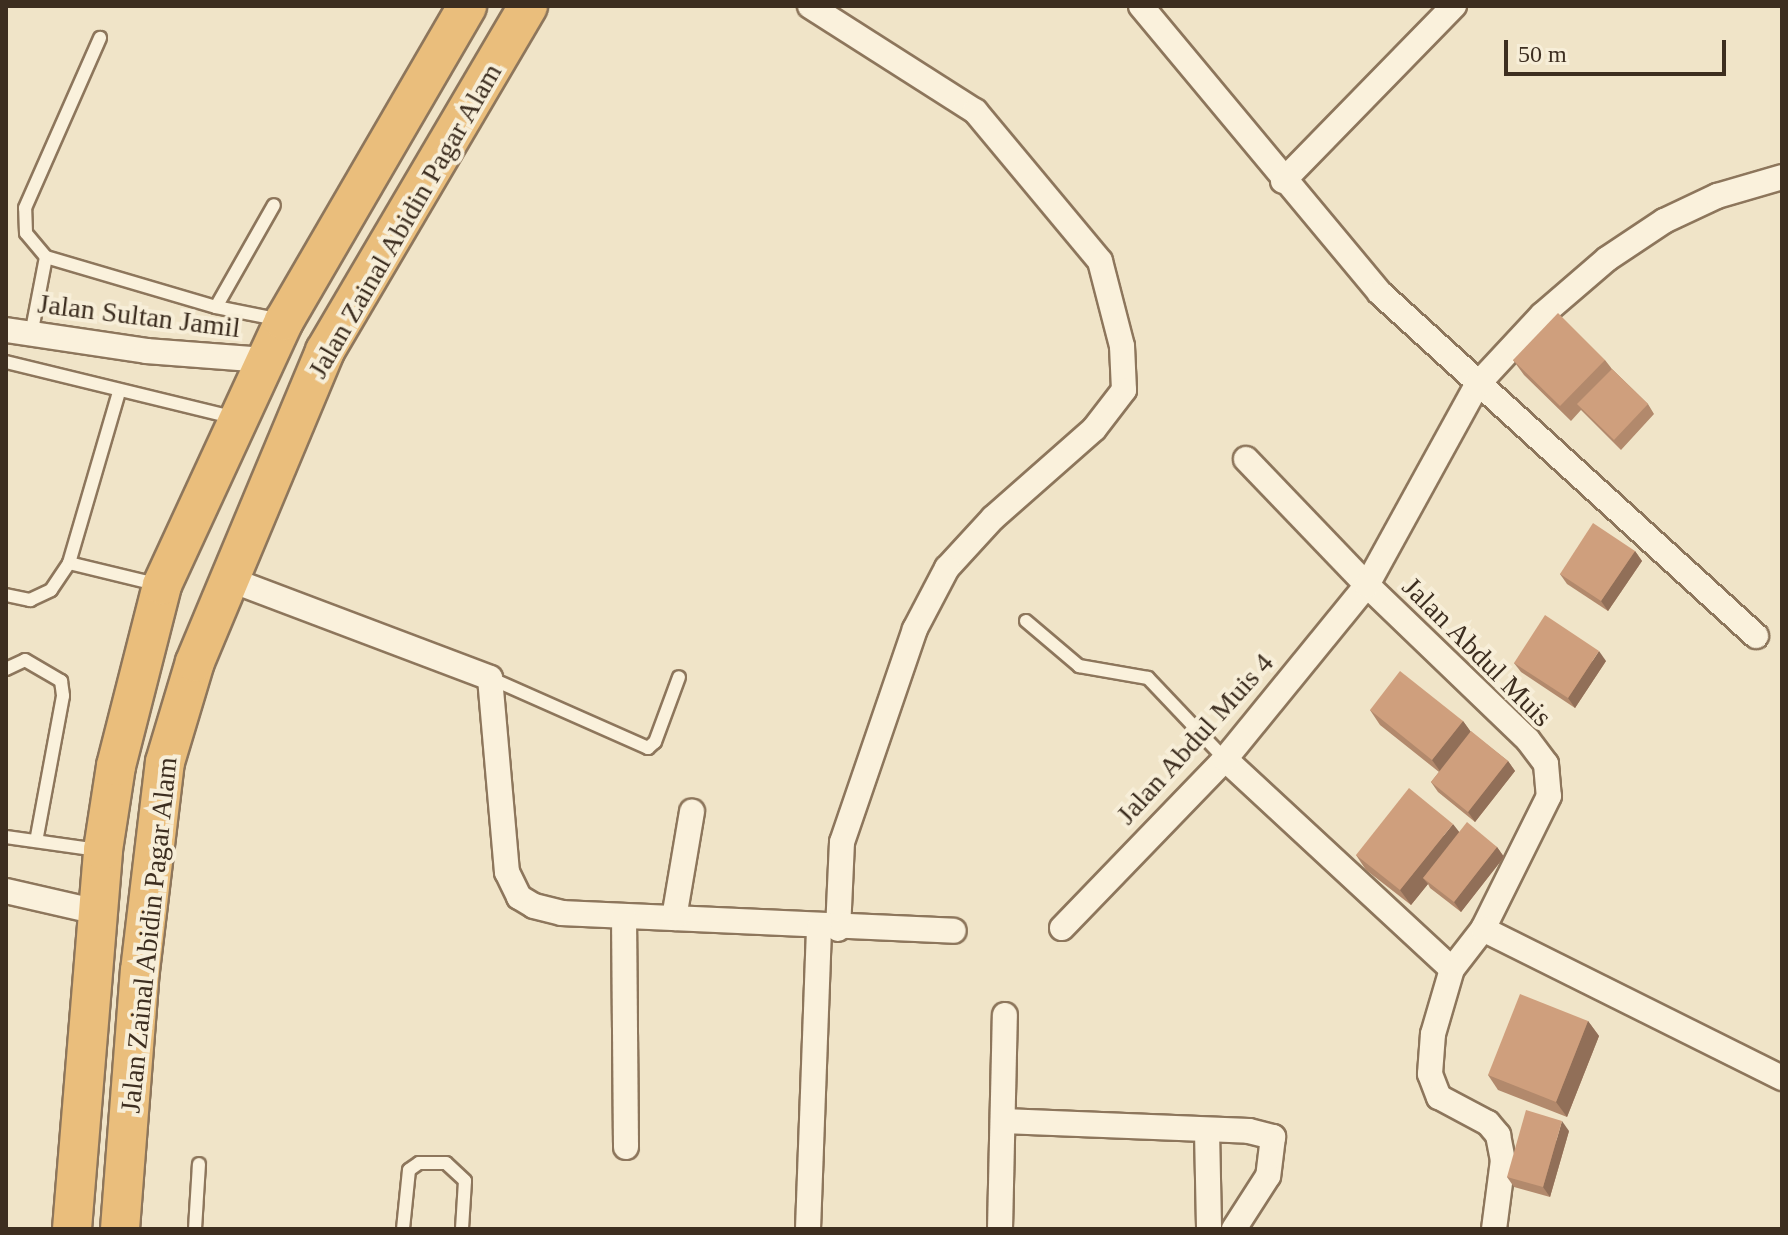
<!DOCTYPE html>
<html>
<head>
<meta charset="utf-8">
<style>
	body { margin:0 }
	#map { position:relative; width:1788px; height:1235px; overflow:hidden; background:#f0e4c8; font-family:"Times New Roman",serif }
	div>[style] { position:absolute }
	.roads { filter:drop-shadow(2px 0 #8d765c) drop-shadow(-2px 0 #8d765c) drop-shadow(0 2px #8d765c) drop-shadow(0 -2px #8d765c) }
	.service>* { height:12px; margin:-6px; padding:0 6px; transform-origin:6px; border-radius:6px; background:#faf1dc }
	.minor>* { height:24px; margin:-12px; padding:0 12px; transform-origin:12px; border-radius:12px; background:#faf1dc }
	.trunk>* { height:38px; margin:-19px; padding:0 19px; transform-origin:19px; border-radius:19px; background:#eabe7c }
	.wall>* { inset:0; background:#b2896c }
	.shaded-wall>* { inset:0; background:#916f58 }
	.building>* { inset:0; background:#cf9f7d }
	span { translate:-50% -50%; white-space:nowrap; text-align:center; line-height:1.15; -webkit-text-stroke:8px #f7eed8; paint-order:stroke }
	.street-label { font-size:28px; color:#3d2e20 }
	.frame { position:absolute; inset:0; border:8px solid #3d2e20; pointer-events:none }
	.scale { position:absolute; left:1504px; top:40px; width:222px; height:36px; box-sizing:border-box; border:4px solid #3d2e20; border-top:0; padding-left:10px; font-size:24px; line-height:28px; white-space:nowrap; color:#3d2e20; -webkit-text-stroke:6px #f7eed8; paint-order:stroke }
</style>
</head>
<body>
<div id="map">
	<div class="roads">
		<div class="service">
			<i style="left:46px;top:257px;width:31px;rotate:-130deg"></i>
			<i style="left:26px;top:233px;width:25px;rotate:-92deg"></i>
			<i style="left:25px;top:208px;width:186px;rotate:-66.2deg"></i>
			<i style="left:216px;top:307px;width:117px;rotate:-60.4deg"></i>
			<i style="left:31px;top:335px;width:79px;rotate:-79.1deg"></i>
			<i style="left:46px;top:257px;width:177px;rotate:16.4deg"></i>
			<i style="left:216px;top:307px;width:66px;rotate:11.3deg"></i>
			<i style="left:6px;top:362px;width:236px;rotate:13.7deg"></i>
			<i style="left:69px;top:563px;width:94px;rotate:13.6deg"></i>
			<i style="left:6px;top:595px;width:25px;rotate:12deg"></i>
			<i style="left:30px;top:600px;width:23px;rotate:-25deg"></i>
			<i style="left:51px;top:590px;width:32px;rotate:-56deg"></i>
			<i style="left:69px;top:563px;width:178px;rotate:-73.7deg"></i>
			<i style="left:1026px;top:621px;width:70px;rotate:40.3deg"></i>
			<i style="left:1079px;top:666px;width:70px;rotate:9.9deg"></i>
			<i style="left:1148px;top:678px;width:112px;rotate:46.5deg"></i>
			<i style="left:6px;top:669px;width:21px;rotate:-25deg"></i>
			<i style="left:25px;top:660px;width:42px;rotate:30.3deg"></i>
			<i style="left:61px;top:681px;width:15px;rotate:82deg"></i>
			<i style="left:63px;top:696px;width:147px;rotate:100.5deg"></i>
			<i style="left:490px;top:678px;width:173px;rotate:23.9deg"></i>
			<i style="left:648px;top:748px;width:9px;rotate:-41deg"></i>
			<i style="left:655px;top:742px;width:69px;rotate:-69.7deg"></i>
			<i style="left:6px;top:837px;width:93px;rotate:8deg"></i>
			<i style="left:195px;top:1229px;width:65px;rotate:-86.5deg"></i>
			<i style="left:403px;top:1229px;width:59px;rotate:-84.2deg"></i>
			<i style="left:409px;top:1170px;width:12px;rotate:-35deg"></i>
			<i style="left:419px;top:1163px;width:27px"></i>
			<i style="left:446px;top:1163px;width:26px;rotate:43deg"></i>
			<i style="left:465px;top:1181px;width:48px;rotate:93.6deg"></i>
		</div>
		<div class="minor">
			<i style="left:810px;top:6px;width:196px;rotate:32.5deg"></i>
			<i style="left:975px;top:111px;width:195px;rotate:50.2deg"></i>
			<i style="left:1100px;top:261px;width:88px;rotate:75.5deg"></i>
			<i style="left:1122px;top:346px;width:44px;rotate:87.4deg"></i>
			<i style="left:1124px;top:390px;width:49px;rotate:127.6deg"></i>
			<i style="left:1094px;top:429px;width:135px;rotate:138.6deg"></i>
			<i style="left:993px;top:518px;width:68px;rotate:132.6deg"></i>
			<i style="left:947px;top:568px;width:69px;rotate:117.7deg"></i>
			<i style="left:915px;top:629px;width:225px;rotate:108.9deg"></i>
			<i style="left:842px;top:842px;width:87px;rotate:92.6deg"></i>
			<i style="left:1141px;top:6px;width:373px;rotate:50.2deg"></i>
			<i style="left:1380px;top:293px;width:509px;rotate:42.37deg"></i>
			<i style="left:1283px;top:181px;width:245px;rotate:-45.7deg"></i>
			<i style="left:6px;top:330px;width:142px;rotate:8.5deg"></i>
			<i style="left:146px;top:351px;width:119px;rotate:4.3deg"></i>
			<i style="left:1246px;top:459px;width:175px;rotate:46.2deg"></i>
			<i style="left:1367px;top:585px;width:223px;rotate:43.9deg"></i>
			<i style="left:1528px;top:740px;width:30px;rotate:53deg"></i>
			<i style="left:1546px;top:764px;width:32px;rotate:85deg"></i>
			<i style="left:1549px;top:796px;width:148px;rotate:116.4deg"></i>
			<i style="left:1483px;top:929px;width:51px;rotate:127.8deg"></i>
			<i style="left:1452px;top:969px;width:68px;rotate:106.3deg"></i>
			<i style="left:1433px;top:1034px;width:40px;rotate:94.3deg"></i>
			<i style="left:1430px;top:1074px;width:25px;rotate:69deg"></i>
			<i style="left:1439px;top:1097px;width:55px;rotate:28deg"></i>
			<i style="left:1488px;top:1123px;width:16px;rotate:50deg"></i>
			<i style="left:1498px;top:1135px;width:25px;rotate:79deg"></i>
			<i style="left:1503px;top:1160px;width:70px;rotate:97.4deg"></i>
			<i style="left:226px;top:578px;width:282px;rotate:20.7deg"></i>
			<i style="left:490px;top:678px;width:195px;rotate:85deg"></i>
			<i style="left:507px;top:872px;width:28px;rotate:64deg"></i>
			<i style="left:519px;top:897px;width:17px;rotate:31deg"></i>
			<i style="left:534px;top:906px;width:29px;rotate:14deg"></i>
			<i style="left:562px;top:913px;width:392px;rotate:2.6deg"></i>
			<i style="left:1225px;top:759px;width:309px;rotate:42.8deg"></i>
			<i style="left:6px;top:891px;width:94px;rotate:12.9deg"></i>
			<i style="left:624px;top:916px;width:231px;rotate:89.5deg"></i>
			<i style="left:674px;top:918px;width:108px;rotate:-80.4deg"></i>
			<i style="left:1062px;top:928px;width:235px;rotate:-46deg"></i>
			<i style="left:1225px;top:759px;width:225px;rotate:-50.8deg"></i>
			<i style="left:1367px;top:585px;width:228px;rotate:-61.2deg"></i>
			<i style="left:1477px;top:385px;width:96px;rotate:-47.1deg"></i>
			<i style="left:1542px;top:315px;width:86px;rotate:-40.7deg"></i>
			<i style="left:1607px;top:259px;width:69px;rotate:-33.7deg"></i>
			<i style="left:1664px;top:221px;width:59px;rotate:-25.3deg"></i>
			<i style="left:1717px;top:196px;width:68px;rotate:-16.3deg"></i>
			<i style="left:1483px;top:929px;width:334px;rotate:26.5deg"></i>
			<i style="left:1003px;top:1121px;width:246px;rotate:2.3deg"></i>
			<i style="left:1249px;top:1131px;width:25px;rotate:14deg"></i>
			<i style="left:1273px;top:1137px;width:39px;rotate:97deg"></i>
			<i style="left:1268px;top:1176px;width:63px;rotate:122.7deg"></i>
			<i style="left:1207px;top:1131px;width:98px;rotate:88.8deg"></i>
			<i style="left:808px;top:1229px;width:302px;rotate:-87.9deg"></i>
			<i style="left:1000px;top:1229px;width:214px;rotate:-88.7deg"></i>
		</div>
		<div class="trunk">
			<i style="left:72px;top:1229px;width:380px;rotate:-85.3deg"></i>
			<i style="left:103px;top:850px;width:85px;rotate:-81.2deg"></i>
			<i style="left:116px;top:766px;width:187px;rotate:-75.7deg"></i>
			<i style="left:162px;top:585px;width:291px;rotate:-65.2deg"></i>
			<i style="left:284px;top:321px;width:364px;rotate:-59.8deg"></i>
			<i style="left:120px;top:1229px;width:259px;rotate:-85.6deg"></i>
			<i style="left:140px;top:971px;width:210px;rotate:-83.2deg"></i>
			<i style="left:165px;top:762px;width:104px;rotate:-73.3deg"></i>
			<i style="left:195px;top:662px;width:337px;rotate:-67.3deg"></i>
			<i style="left:325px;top:351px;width:400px;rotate:-59.5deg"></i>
		</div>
	</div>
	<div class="wall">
		<i style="clip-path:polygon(1513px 360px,1605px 360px,1612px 369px,1648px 404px,1654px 414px,1621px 450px,1581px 410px,1571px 421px,1524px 375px)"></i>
		<i style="clip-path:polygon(1635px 551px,1642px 561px,1608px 611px,1567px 584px,1560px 574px)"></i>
		<i style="clip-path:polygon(1606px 661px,1575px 708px,1521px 672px,1514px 663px)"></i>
		<i style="clip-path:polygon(1370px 710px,1463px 721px,1471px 732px,1508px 761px,1515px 771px,1475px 822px,1438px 792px,1431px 782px,1439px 772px,1380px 725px)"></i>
		<i style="clip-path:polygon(1459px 832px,1497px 847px,1504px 857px,1461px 912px,1430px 888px,1428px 884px,1411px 905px,1366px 870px,1356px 855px)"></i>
		<i style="clip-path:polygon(1588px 1021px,1599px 1036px,1567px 1117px,1498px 1090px,1488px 1075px)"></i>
		<i style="clip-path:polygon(1569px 1131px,1550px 1197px,1514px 1187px,1507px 1177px)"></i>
	</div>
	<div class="shaded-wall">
		<i style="clip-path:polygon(1635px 551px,1642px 561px,1608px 611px,1601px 601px)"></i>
		<i style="clip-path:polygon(1599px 651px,1606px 661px,1575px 708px,1568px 698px)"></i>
		<i style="clip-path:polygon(1463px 721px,1473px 735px,1442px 774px,1432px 760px)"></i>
		<i style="clip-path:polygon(1508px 761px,1515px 771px,1475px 822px,1468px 812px)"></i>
		<i style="clip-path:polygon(1453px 824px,1464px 838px,1423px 878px,1428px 884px,1411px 905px,1400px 890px)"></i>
		<i style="clip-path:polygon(1497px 847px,1504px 857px,1461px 912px,1454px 902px)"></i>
		<i style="clip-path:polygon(1588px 1021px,1599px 1036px,1567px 1117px,1556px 1102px)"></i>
		<i style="clip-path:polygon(1562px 1121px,1569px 1131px,1550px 1197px,1543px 1187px)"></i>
	</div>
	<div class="building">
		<i style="clip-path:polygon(1558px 313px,1605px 360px,1560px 406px,1513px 360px)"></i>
		<i style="clip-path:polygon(1612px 369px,1648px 404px,1614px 440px,1577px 404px)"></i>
		<i style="clip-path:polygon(1593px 523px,1635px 551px,1601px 601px,1560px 574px)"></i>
		<i style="clip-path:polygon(1545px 615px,1599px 651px,1568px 698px,1514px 663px)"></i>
		<i style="clip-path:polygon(1400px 671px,1463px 721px,1432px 760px,1370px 710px)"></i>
		<i style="clip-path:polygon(1471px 731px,1508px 761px,1468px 812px,1431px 782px)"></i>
		<i style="clip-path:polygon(1409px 788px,1453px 824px,1400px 890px,1356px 855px)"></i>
		<i style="clip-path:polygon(1467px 822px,1497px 847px,1454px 902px,1423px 878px)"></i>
		<i style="clip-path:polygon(1520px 994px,1588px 1021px,1556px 1102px,1488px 1075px)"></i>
		<i style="clip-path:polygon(1526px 1110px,1562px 1121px,1543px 1187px,1507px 1177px)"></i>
	</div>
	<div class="street-label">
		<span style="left:405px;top:221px;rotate:-60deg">Jalan Zainal Abidin Pagar Alam</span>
		<span style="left:139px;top:316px;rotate:7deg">Jalan Sultan Jamil</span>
		<span style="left:1477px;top:652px;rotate:45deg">Jalan Abdul Muis</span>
		<span style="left:1195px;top:739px;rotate:-48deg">Jalan Abdul Muis 4</span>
		<span style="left:149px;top:935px;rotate:-84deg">Jalan Zainal Abidin Pagar Alam</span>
	</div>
	<div class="frame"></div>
	<div class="scale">50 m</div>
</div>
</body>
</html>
